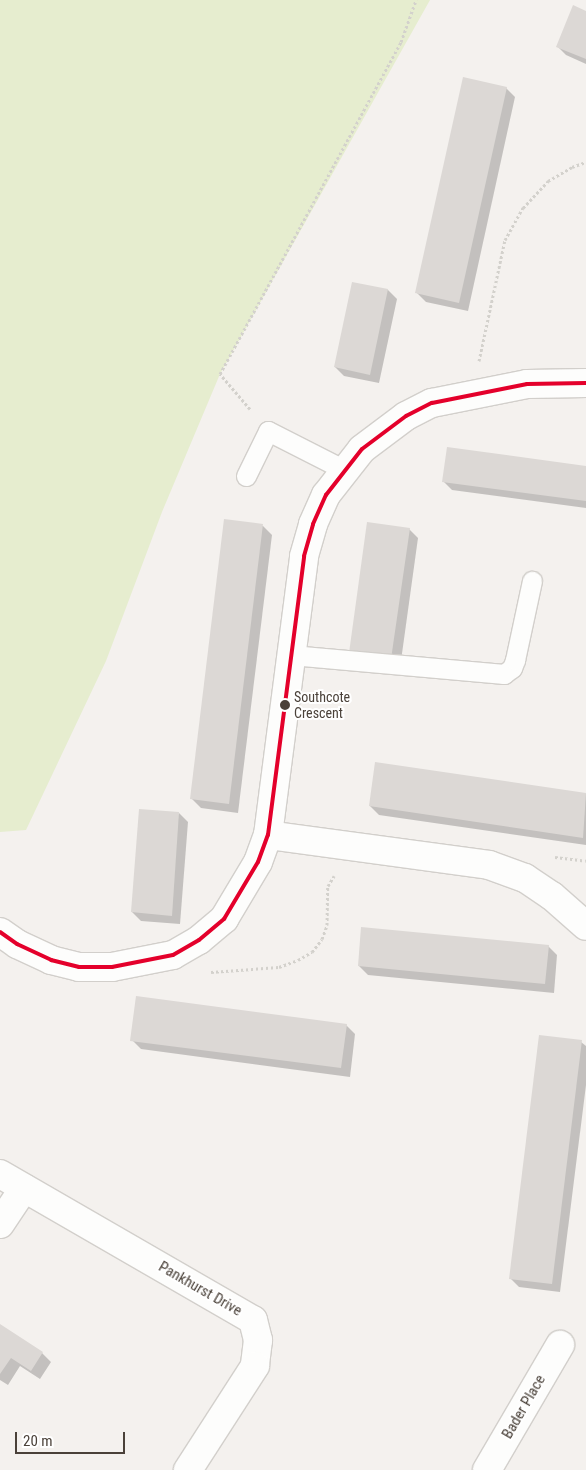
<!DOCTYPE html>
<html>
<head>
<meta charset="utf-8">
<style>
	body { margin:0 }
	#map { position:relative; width:586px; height:1470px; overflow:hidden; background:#f4f1ee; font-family:"Roboto Condensed",sans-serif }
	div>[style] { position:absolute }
	.green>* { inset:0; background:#e6edcf }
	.shadow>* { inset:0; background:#0003 }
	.building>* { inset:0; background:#dcd8d5 }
	.path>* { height:3px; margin-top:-1.5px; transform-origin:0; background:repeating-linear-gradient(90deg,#d3d1cc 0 2.5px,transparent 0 5px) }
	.roads { filter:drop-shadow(1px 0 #d2cfcb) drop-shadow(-1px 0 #d2cfcb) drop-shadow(0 1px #d2cfcb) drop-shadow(0 -1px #d2cfcb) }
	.lane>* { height:19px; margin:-9.5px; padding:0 9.5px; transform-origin:9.5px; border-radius:9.5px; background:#fdfdfc }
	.street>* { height:28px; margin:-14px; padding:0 14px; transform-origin:14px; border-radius:14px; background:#fdfdfc }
	.bus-1>* { height:4px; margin:-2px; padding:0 2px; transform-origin:2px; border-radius:2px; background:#e4002b }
	.dots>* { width:14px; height:14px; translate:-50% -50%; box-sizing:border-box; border:2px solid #fff; border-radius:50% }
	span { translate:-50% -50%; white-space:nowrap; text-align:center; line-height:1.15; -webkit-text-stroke:4px #fff; paint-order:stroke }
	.bus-label { font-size:14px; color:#4a4139 }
	.left { translate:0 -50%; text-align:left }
	.street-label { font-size:15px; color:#4a4139 }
	.scale { position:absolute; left:15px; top:1432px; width:110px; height:22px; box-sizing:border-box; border:2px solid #4a4139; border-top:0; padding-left:6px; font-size:15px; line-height:18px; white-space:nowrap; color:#4a4139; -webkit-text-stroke:4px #fff; paint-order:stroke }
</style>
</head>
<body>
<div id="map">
	<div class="green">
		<i style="clip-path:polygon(0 0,430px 0,220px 374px,162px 512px,106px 661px,26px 830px,0 832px)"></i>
	</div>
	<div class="shadow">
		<i style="clip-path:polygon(586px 12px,586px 64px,566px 55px,557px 46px)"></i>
		<i style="clip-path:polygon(506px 88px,515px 97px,468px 311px,426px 302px,417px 293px)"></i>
		<i style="clip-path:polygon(353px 283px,388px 290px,397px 299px,379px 383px,344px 376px,335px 367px)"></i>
		<i style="clip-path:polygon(586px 467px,586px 508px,452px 490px,443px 481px)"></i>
		<i style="clip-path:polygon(225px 521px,263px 526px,272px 535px,238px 813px,201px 808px,192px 799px)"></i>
		<i style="clip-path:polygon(409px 529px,418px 538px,400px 668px,359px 662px)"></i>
		<i style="clip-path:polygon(376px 764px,586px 794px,586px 845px,379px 815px,370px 806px)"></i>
		<i style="clip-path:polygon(179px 813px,188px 822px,180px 924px,141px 921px,132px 912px)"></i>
		<i style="clip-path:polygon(548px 946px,557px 955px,554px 993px,368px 975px,359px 966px)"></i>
		<i style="clip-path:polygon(346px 1025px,355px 1034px,350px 1077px,141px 1049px,132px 1040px)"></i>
		<i style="clip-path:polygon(581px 1042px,586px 1046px,586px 1085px,560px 1292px,519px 1287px,510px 1278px)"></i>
		<i style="clip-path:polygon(0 1326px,42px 1353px,51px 1362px,40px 1379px,20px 1366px,8px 1385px,0 1380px)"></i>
	</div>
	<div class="building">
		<i style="clip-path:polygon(573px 5px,586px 11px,586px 59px,556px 47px)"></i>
		<i style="clip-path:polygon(463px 77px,507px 87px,459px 303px,415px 293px)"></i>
		<i style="clip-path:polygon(352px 282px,388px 289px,370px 375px,334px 367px)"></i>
		<i style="clip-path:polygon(447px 447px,586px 466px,586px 501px,442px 482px)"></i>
		<i style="clip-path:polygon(224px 519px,263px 524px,229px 804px,190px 799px)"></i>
		<i style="clip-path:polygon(367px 522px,410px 528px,391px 659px,349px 653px)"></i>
		<i style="clip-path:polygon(375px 762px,586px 793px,583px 838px,369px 806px)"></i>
		<i style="clip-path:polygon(139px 809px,179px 812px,172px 916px,131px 912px)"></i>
		<i style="clip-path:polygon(361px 927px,549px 945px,545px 984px,358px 966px)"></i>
		<i style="clip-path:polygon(136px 996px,347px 1024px,341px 1068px,130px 1041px)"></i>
		<i style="clip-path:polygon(539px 1035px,582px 1040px,552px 1284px,509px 1279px)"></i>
		<i style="clip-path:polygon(0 1324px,43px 1352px,31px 1371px,11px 1358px,0 1374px)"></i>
	</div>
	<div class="path">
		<i style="left:479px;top:361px;width:124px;rotate:-77.9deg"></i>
		<i style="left:505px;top:240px;width:37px;rotate:-61deg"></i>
		<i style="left:523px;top:208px;width:37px;rotate:-47deg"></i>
		<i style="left:548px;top:181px;width:28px;rotate:-30deg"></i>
		<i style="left:572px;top:167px;width:15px;rotate:-20deg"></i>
		<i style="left:250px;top:409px;width:46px;rotate:-130.6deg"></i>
		<i style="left:220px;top:374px;width:378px;rotate:-61.4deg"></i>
		<i style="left:401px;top:42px;width:45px;rotate:-70.3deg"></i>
		<i style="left:555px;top:857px;width:31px;rotate:7deg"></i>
		<i style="left:211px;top:972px;width:68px;rotate:-4.2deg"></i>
		<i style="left:279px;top:967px;width:20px;rotate:-20deg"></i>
		<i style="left:298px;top:960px;width:16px;rotate:-30deg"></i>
		<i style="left:312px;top:952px;width:16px;rotate:-52deg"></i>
		<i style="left:322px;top:939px;width:15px;rotate:-70deg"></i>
		<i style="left:327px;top:925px;width:39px;rotate:-89deg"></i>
		<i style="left:328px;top:886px;width:12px;rotate:-59deg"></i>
	</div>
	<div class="roads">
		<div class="lane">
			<i style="left:246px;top:476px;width:50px;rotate:-63.9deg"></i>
			<i style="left:268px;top:431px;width:86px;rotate:26.9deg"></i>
			<i style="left:291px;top:655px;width:214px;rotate:5.1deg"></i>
			<i style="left:504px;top:674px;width:10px;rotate:-37deg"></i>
			<i style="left:512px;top:668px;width:9px;rotate:-69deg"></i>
			<i style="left:515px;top:660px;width:81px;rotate:-77.9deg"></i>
		</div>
		<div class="street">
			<i style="left:268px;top:835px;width:223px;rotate:7.7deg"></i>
			<i style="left:489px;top:865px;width:38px;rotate:20deg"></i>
			<i style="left:525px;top:878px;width:32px;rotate:34deg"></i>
			<i style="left:552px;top:896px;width:45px;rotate:41.4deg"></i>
			<i style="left:0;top:932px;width:21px;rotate:35deg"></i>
			<i style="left:17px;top:944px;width:38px;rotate:25deg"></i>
			<i style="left:51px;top:960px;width:29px;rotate:14deg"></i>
			<i style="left:79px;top:967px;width:33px"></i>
			<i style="left:112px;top:967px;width:62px;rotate:-11.1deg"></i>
			<i style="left:173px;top:955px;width:30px;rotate:-30deg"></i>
			<i style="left:199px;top:940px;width:33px;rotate:-40deg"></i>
			<i style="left:224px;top:919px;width:66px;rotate:-59.2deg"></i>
			<i style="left:258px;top:862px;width:29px;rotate:-70deg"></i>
			<i style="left:268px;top:835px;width:281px;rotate:-82.6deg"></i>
			<i style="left:304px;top:556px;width:33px;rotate:-74deg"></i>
			<i style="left:313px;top:524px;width:32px;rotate:-66deg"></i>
			<i style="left:326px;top:495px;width:58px;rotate:-52deg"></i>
			<i style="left:362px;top:449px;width:55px;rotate:-36.9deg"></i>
			<i style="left:406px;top:416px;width:29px;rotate:-27deg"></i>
			<i style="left:432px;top:403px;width:97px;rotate:-11.3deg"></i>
			<i style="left:527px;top:384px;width:59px;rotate:-1deg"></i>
			<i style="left:0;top:1174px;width:292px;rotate:30deg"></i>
			<i style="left:253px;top:1320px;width:21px;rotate:76deg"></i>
			<i style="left:258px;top:1340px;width:26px;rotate:97deg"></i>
			<i style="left:255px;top:1366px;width:124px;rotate:122.8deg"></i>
			<i style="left:0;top:1224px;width:43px;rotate:-56.3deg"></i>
			<i style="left:487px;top:1470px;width:145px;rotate:-59.7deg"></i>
		</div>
	</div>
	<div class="bus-1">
		<i style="left:0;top:932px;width:21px;rotate:35deg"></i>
		<i style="left:17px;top:944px;width:38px;rotate:25deg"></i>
		<i style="left:51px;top:960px;width:29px;rotate:14deg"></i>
		<i style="left:79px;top:967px;width:33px"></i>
		<i style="left:112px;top:967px;width:62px;rotate:-11.1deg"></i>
		<i style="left:173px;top:955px;width:30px;rotate:-30deg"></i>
		<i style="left:199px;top:940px;width:33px;rotate:-40deg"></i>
		<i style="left:224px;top:919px;width:66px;rotate:-59.2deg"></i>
		<i style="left:258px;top:862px;width:29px;rotate:-70deg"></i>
		<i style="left:268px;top:835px;width:281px;rotate:-82.6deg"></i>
		<i style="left:304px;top:556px;width:33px;rotate:-74deg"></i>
		<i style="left:313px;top:524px;width:32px;rotate:-66deg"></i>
		<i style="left:326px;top:495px;width:58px;rotate:-52deg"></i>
		<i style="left:362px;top:449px;width:55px;rotate:-36.9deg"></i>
		<i style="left:406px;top:416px;width:29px;rotate:-27deg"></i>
		<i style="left:432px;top:403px;width:97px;rotate:-11.3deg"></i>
		<i style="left:527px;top:384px;width:59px;rotate:-1deg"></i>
	</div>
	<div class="dots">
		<i style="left:285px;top:705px;background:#4a4139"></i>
	</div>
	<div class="bus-label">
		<span class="left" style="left:294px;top:705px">Southcote<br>Crescent</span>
	</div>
	<div class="street-label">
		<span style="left:200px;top:1289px;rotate:30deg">Pankhurst Drive</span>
		<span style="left:524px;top:1407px;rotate:-60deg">Bader Place</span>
	</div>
	<div class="scale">20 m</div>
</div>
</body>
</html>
